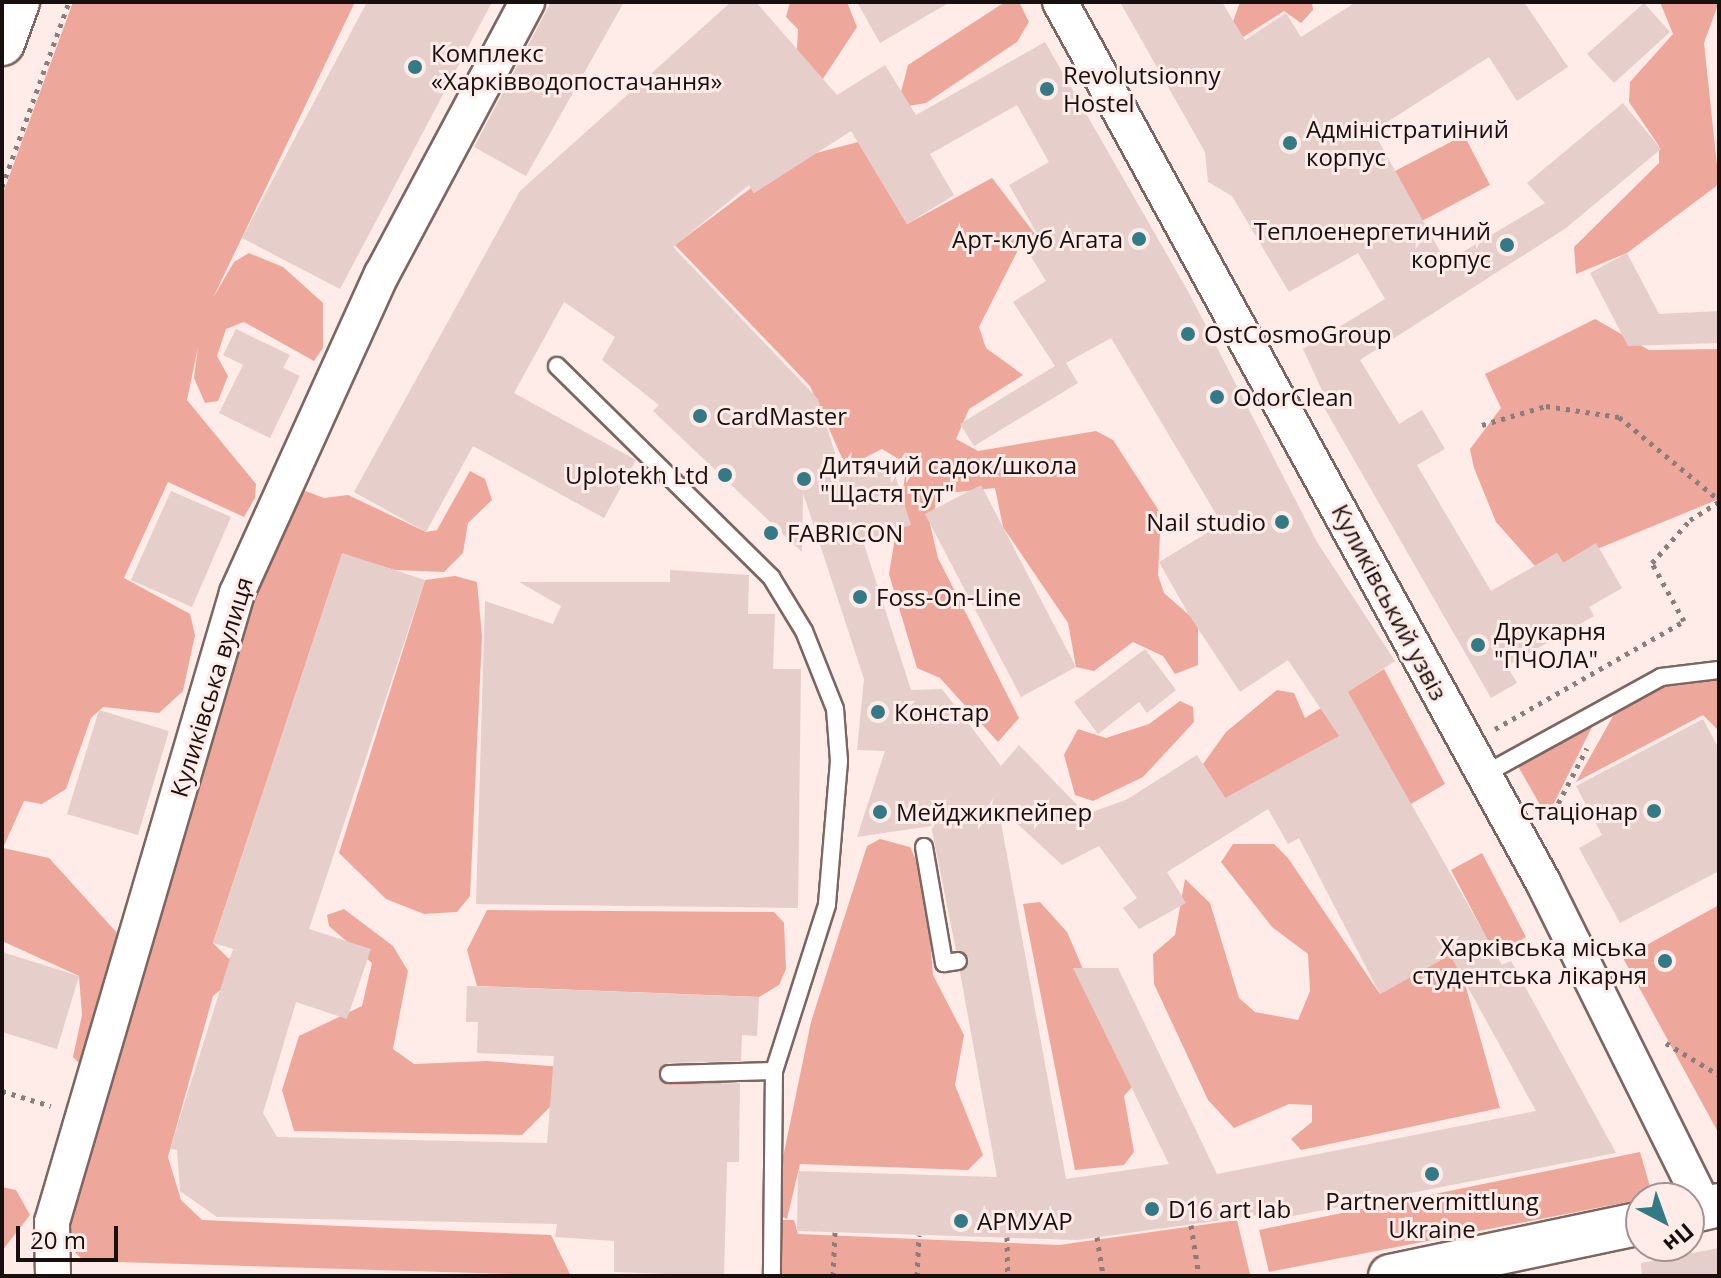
<!DOCTYPE html>
<html>
<head>
<meta charset="utf-8">
<style>
	body { margin:0 }
	#map { position:relative; width:1721px; height:1278px; overflow:hidden; background:#ffebe7; font-family:"Open Sans",sans-serif }
	div>[style] { position:absolute }
	.green>* { inset:0; background:#eea89b }
	.building>* { inset:0; background:#e6ceca }
	.path>* { height:5px; margin-top:-2.5px; transform-origin:0; background:repeating-linear-gradient(90deg,#8b7d7a 0 4px,transparent 0 10px) }
	.roads { filter:drop-shadow(2px 0 #7b6662) drop-shadow(-2px 0 #7b6662) drop-shadow(0 2px #7b6662) drop-shadow(0 -2px #7b6662) }
	.service>* { height:16px; margin:-8px; padding:0 8px; transform-origin:8px; border-radius:8px; background:#fff }
	.minor>* { height:34px; margin:-17px; padding:0 17px; transform-origin:17px; border-radius:17px; background:#fff }
	.tertiary>* { height:42px; margin:-21px; padding:0 21px; transform-origin:21px; border-radius:21px; background:#fff }
	.primary>* { height:44px; margin:-22px; padding:0 22px; transform-origin:22px; border-radius:22px; background:#fff }
	.dots>* { width:22px; height:22px; translate:-50% -50%; box-sizing:border-box; border:4px solid #ffebe7; border-radius:50% }
	span { translate:-50% -50%; white-space:nowrap; text-align:center; line-height:1.15; -webkit-text-stroke:6px #ffebe7; paint-order:stroke }
	.poi-label { font-size:24px; color:#18100f }
	.left { translate:0 -50%; text-align:left }
	.right { translate:-100% -50%; text-align:right }
	.street-label { font-size:24px; color:#18100f }
	.frame { position:absolute; inset:0; border:4px solid #18100f; pointer-events:none }
	.north { position:absolute; left:1625px; top:1182px; width:80px; height:80px; box-sizing:border-box; background:#ffebe7; border:2px solid #a39391; border-radius:50%; rotate:139deg; font-size:22px; font-weight:700; line-height:32px; text-align:center; color:#18100f }
	.north::after { content:''; display:block; margin:auto; width:28px; height:36px; background:#337a86; clip-path:polygon(50% 0,100% 100%,50% 72%,0 100%) }
	.scale { position:absolute; left:16px; top:1226px; width:102px; height:36px; box-sizing:border-box; border:4px solid #18100f; border-top:0; padding-left:10px; font-size:24px; line-height:28px; white-space:nowrap; color:#18100f; -webkit-text-stroke:6px #ffebe7; paint-order:stroke }
</style>
</head>
<body>
<div id="map">
	<div class="green">
		<i style="clip-path:polygon(73px 2px,355px 2px,213px 298px,234px 262px,249px 253px,283px 267px,323px 303px,323px 348px,314px 361px,244px 322px,226px 329px,217px 356px,228px 376px,218px 401px,205px 403px,194px 378px,198px 347px,187px 400px,256px 484px,255px 498px,244px 517px,168px 482px,124px 578px,190px 614px,195px 635px,183px 691px,159px 713px,103px 707px,91px 718px,66px 789px,42px 804px,24px 801px,3px 848px,49px 858px,118px 934px,122px 960px,86px 1070px,73px 1057px,82px 1015px,79px 976px,2px 941px,2px 196px)"></i>
		<i style="clip-path:polygon(790px 2px,847px 2px,857px 27px,811px 97px,796px 69px,798px 29px,786px 17px)"></i>
		<i style="clip-path:polygon(1005px 2px,1019px 2px,1029px 22px,1017px 42px,926px 103px,908px 106px,901px 92px,908px 65px)"></i>
		<i style="clip-path:polygon(1240px 2px,1312px 2px,1313px 10px,1301px 23px,1284px 11px,1240px 39px,1231px 27px)"></i>
		<i style="clip-path:polygon(1660px 2px,1719px 2px,1704px 43px,1719px 184px,1627px 253px,1576px 274px,1574px 247px,1659px 163px,1659px 146px,1629px 102px,1630px 82px,1673px 34px)"></i>
		<i style="clip-path:polygon(1464px 135px,1490px 185px,1422px 221px,1395px 171px)"></i>
		<i style="clip-path:polygon(858px 142px,907px 224px,992px 178px,1035px 234px,1019px 248px,979px 327px,986px 348px,1023px 375px,969px 409px,956px 439px,978px 451px,1096px 431px,1113px 440px,1161px 514px,1158px 575px,1164px 593px,1198px 623px,1198px 665px,1175px 674px,1163px 656px,1133px 642px,1094px 671px,1076px 667px,1068px 623px,1003px 527px,995px 488px,939px 494px,930px 524px,938px 558px,1019px 718px,998px 742px,940px 678px,917px 668px,889px 574px,907px 464px,882px 449px,846px 467px,810px 386px,675px 245px,751px 188px,754px 193px,816px 153px)"></i>
		<i style="clip-path:polygon(1595px 319px,1649px 350px,1719px 349px,1719px 499px,1563px 563px,1557px 553px,1535px 566px,1496px 522px,1474px 468px,1470px 449px,1501px 408px,1485px 374px)"></i>
		<i style="clip-path:polygon(470px 471px,485px 479px,492px 500px,468px 523px,463px 553px,444px 572px,395px 570px,342px 554px,213px 943px,228px 958px,253px 964px,213px 996px,168px 1157px,181px 1200px,202px 1220px,551px 1235px,571px 1276px,84px 1261px,59px 1237px,252px 603px,303px 490px,324px 498px,348px 495px,426px 532px,437px 530px)"></i>
		<i style="clip-path:polygon(455px 576px,477px 582px,482px 636px,470px 896px,457px 912px,424px 914px,386px 899px,339px 853px,425px 580px)"></i>
		<i style="clip-path:polygon(1384px 669px,1445px 784px,1411px 804px,1229px 804px,1203px 764px,1226px 732px,1277px 690px,1294px 693px,1305px 718px)"></i>
		<i style="clip-path:polygon(1687px 675px,1719px 676px,1719px 731px,1703px 715px,1576px 782px,1617px 709px)"></i>
		<i style="clip-path:polygon(1180px 701px,1193px 707px,1194px 722px,1143px 777px,1093px 801px,1075px 795px,1064px 755px,1078px 729px,1106px 738px,1149px 724px)"></i>
		<i style="clip-path:polygon(1598px 715px,1547px 817px,1515px 761px)"></i>
		<i style="clip-path:polygon(880px 839px,910px 847px,925px 879px,933px 975px,964px 1035px,955px 1085px,983px 1155px,968px 1170px,800px 1164px,787px 1219px,780px 1216px,780px 1172px,811px 1022px,867px 846px)"></i>
		<i style="clip-path:polygon(1233px 844px,1274px 844px,1288px 858px,1380px 994px,1485px 935px,1451px 870px,1482px 853px,1526px 937px,1463px 977px,1500px 1108px,1301px 1150px,1291px 1139px,1312px 1122px,1312px 1105px,1289px 1104px,1234px 1128px,1208px 1100px,1154px 984px,1153px 954px,1175px 935px,1185px 879px,1210px 903px,1239px 998px,1255px 1012px,1298px 1020px,1310px 991px,1308px 954px,1272px 927px,1221px 862px)"></i>
		<i style="clip-path:polygon(1040px 902px,1067px 932px,1102px 1013px,1142px 1076px,1124px 1096px,1134px 1152px,1124px 1165px,1075px 1170px,1023px 904px)"></i>
		<i style="clip-path:polygon(1719px 905px,1719px 1134px,1623px 958px)"></i>
		<i style="clip-path:polygon(344px 909px,393px 946px,408px 971px,393px 1049px,414px 1064px,487px 1061px,718px 1079px,723px 1086px,558px 1099px,522px 1135px,294px 1131px,282px 1090px,299px 1036px,362px 1006px,372px 963px,329px 926px,327px 915px)"></i>
		<i style="clip-path:polygon(487px 910px,774px 912px,784px 923px,786px 969px,779px 985px,759px 997px,477px 986px,467px 950px)"></i>
		<i style="clip-path:polygon(1640px 1152px,1653px 1197px,1269px 1272px,1259px 1230px)"></i>
		<i style="clip-path:polygon(2px 1187px,16px 1190px,30px 1215px,2px 1251px)"></i>
		<i style="clip-path:polygon(773px 1220px,794px 1220px,798px 1234px,1059px 1245px,1237px 1220px,1250px 1274px,776px 1276px)"></i>
	</div>
	<div class="building">
		<i style="clip-path:polygon(367px 2px,492px 2px,340px 289px,242px 238px)"></i>
		<i style="clip-path:polygon(551px 2px,624px 2px,526px 176px,474px 147px)"></i>
		<i style="clip-path:polygon(evenodd,731px 2px,756px 2px,837px 95px,885px 65px,916px 115px,1045px 42px,1189px 293px,1317px 542px,1395px 661px,1348px 692px,1502px 965px,1511px 961px,1616px 1153px,1268px 1221px,1266px 1214px,1077px 1240px,797px 1231px,798px 1171px,997px 1177px,960px 972px,969px 959px,956px 950px,931px 826px,857px 837px,885px 751px,857px 750px,864px 679px,803px 493px,802px 552px,653px 411px,659px 405px,602px 360px,615px 337px,564px 302px,514px 393px,636px 460px,604px 518px,473px 446px,426px 532px,354px 492px,520px 191px,731px 2px,1017px 105px,1049px 162px,1009px 185px,1044px 246px,1030px 255px,1046px 281px,1013px 302px,1055px 366px,960px 424px,974px 446px,1078px 383px,1066px 363px,1111px 338px,1222px 524px,1159px 562px,1189px 615px,1240px 692px,1288px 660px,1339px 736px,1225px 798px,1197px 755px,1126px 800px,1086px 814px,1019px 745px,1001px 766px,942px 689px,911px 690px,863px 541px,911px 525px,890px 459px,842px 475px,818px 399px,673px 247px,749px 185px,754px 193px,851px 131px,907px 224px,954px 195px,930px 154px,1017px 105px,731px 2px,998px 806px,1062px 865px,1099px 846px,1137px 898px,1123px 908px,1139px 929px,1186px 903px,1167px 872px,1268px 809px,1288px 844px,1299px 838px,1380px 994px,1450px 955px,1536px 1111px,1217px 1174px,1118px 968px,1073px 968px,1169px 1164px,1066px 1179px,998px 806px)"></i>
		<i style="clip-path:polygon(857px 2px,950px 2px,880px 43px)"></i>
		<i style="clip-path:polygon(1120px 2px,1222px 2px,1245px 40px,1286px 13px,1301px 37px,1356px 2px,1524px 2px,1568px 67px,1517px 101px,1489px 57px,1373px 131px,1446px 262px,1545px 203px,1527px 183px,1623px 103px,1661px 149px,1566px 228px,1360px 360px,1399px 424px,1422px 410px,1445px 449px,1417px 465px,1491px 591px,1557px 553px,1563px 563px,1596px 543px,1622px 588px,1589px 607px,1594px 616px,1507px 666px,1517px 683px,1491px 698px,1322px 404px,1327px 401px,1303px 349px,1385px 299px,1358px 253px,1289px 292px,1232px 196px,1208px 182px,1205px 152px)"></i>
		<i style="clip-path:polygon(1644px 3px,1670px 32px,1614px 83px,1587px 54px)"></i>
		<i style="clip-path:polygon(1627px 253px,1659px 314px,1719px 311px,1719px 343px,1628px 346px,1590px 273px)"></i>
		<i style="clip-path:polygon(236px 329px,290px 355px,283px 368px,300px 376px,270px 438px,219px 413px,243px 365px,223px 355px)"></i>
		<i style="clip-path:polygon(981px 485px,1076px 667px,1021px 697px,925px 514px)"></i>
		<i style="clip-path:polygon(171px 491px,231px 517px,192px 607px,131px 580px)"></i>
		<i style="clip-path:polygon(342px 553px,425px 580px,309px 929px,371px 949px,347px 1019px,296px 1002px,263px 1113px,277px 1137px,547px 1143px,554px 1056px,477px 1053px,478px 1022px,466px 1022px,467px 986px,759px 997px,757px 1036px,742px 1035px,741px 1061px,669px 1063px,658px 1074px,669px 1085px,740px 1083px,739px 1162px,727px 1162px,724px 1276px,614px 1272px,614px 1241px,555px 1237px,557px 1224px,217px 1217px,180px 1191px,177px 1150px,170px 1149px,233px 949px,213px 943px)"></i>
		<i style="clip-path:polygon(670px 570px,749px 575px,748px 614px,775px 614px,773px 669px,801px 669px,798px 908px,476px 904px,485px 601px,553px 624px,561px 606px,519px 582px,670px 582px)"></i>
		<i style="clip-path:polygon(1145px 649px,1176px 690px,1147px 713px,1139px 702px,1098px 734px,1074px 702px)"></i>
		<i style="clip-path:polygon(99px 710px,169px 731px,138px 835px,67px 814px)"></i>
		<i style="clip-path:polygon(1703px 719px,1719px 749px,1719px 871px,1620px 923px,1579px 848px,1602px 835px,1576px 786px)"></i>
		<i style="clip-path:polygon(2px 952px,79px 976px,57px 1049px,2px 1032px)"></i>
		<i style="clip-path:polygon(1719px 1248px,1719px 1276px,1642px 1276px,1641px 1263px)"></i>
	</div>
	<div class="path">
		<i style="left:2px;top:187px;width:197px;rotate:-70.1deg"></i>
		<i style="left:1482px;top:425px;width:67px;rotate:-16.5deg"></i>
		<i style="left:1546px;top:406px;width:74px;rotate:8.6deg"></i>
		<i style="left:1619px;top:417px;width:130px;rotate:39.7deg"></i>
		<i style="left:1495px;top:729px;width:218px;rotate:-29.7deg"></i>
		<i style="left:1684px;top:621px;width:66px;rotate:-118.9deg"></i>
		<i style="left:1652px;top:563px;width:57px;rotate:-48.5deg"></i>
		<i style="left:1690px;top:520px;width:34px;rotate:-32deg"></i>
		<i style="left:1549px;top:821px;width:82px;rotate:-62.5deg"></i>
		<i style="left:1666px;top:1043px;width:62px;rotate:31.1deg"></i>
		<i style="left:2px;top:1091px;width:51px;rotate:17deg"></i>
		<i style="left:1191px;top:1225px;width:52px;rotate:81.1deg"></i>
		<i style="left:1007px;top:1237px;width:39px;rotate:89deg"></i>
		<i style="left:1097px;top:1237px;width:39px;rotate:81deg"></i>
		<i style="left:833px;top:1276px;width:44px;rotate:-87.4deg"></i>
		<i style="left:917px;top:1276px;width:41px;rotate:-87.2deg"></i>
	</div>
	<div class="roads">
		<div class="service">
			<i style="left:557px;top:366px;width:301px;rotate:44.6deg"></i>
			<i style="left:771px;top:577px;width:63px;rotate:58.6deg"></i>
			<i style="left:804px;top:631px;width:84px;rotate:68.3deg"></i>
			<i style="left:835px;top:709px;width:52px;rotate:85.6deg"></i>
			<i style="left:839px;top:761px;width:144px;rotate:94.8deg"></i>
			<i style="left:827px;top:905px;width:174px;rotate:107.7deg"></i>
			<i style="left:774px;top:1071px;width:205px;rotate:90.6deg"></i>
			<i style="left:1483px;top:775px;width:203px;rotate:-28.8deg"></i>
			<i style="left:1661px;top:677px;width:58px;rotate:-6.9deg"></i>
			<i style="left:924px;top:847px;width:118px;rotate:80.2deg"></i>
			<i style="left:944px;top:963px;width:14px;rotate:-8deg"></i>
			<i style="left:669px;top:1074px;width:105px;rotate:-1.6deg"></i>
		</div>
		<div class="minor">
			<i style="left:1060px;top:2px;width:1004px;rotate:61.24deg"></i>
			<i style="left:1543px;top:882px;width:365px;rotate:63.6deg"></i>
			<i style="left:53px;top:1276px;width:54px;rotate:-91.1deg"></i>
			<i style="left:52px;top:1222px;width:656px;rotate:-73.61deg"></i>
			<i style="left:237px;top:593px;width:350px;rotate:-65.6deg"></i>
			<i style="left:382px;top:274px;width:308px;rotate:-61.9deg"></i>
		</div>
		<div class="tertiary">
			<i style="left:1689px;top:1212px;width:31px;rotate:-13deg"></i>
			<i style="left:1390px;top:1276px;width:257px;rotate:-11.9deg"></i>
		</div>
		<div class="primary">
			<i style="left:2px;top:43px;width:44px;rotate:-69.9deg"></i>
		</div>
	</div>
	<div class="dots">
		<i style="left:415px;top:67px;background:#337a86"></i>
		<i style="left:1047px;top:89px;background:#337a86"></i>
		<i style="left:1290px;top:143px;background:#337a86"></i>
		<i style="left:1139px;top:239px;background:#337a86"></i>
		<i style="left:1507px;top:245px;background:#337a86"></i>
		<i style="left:1188px;top:334px;background:#337a86"></i>
		<i style="left:1217px;top:397px;background:#337a86"></i>
		<i style="left:700px;top:416px;background:#337a86"></i>
		<i style="left:725px;top:475px;background:#337a86"></i>
		<i style="left:804px;top:479px;background:#337a86"></i>
		<i style="left:1282px;top:522px;background:#337a86"></i>
		<i style="left:771px;top:533px;background:#337a86"></i>
		<i style="left:860px;top:597px;background:#337a86"></i>
		<i style="left:1478px;top:645px;background:#337a86"></i>
		<i style="left:878px;top:712px;background:#337a86"></i>
		<i style="left:1654px;top:811px;background:#337a86"></i>
		<i style="left:880px;top:812px;background:#337a86"></i>
		<i style="left:1665px;top:961px;background:#337a86"></i>
		<i style="left:1432px;top:1174px;background:#337a86"></i>
		<i style="left:1152px;top:1209px;background:#337a86"></i>
		<i style="left:961px;top:1221px;background:#337a86"></i>
	</div>
	<div class="poi-label">
		<span class="left" style="left:431px;top:67px">Комплекс<br>«Харківводопостачання»</span>
		<span class="left" style="left:1063px;top:89px">Revolutsionny<br>Hostel</span>
		<span class="left" style="left:1306px;top:143px">Адміністратиіний<br>корпус</span>
		<span class="right" style="left:1491px;top:245px">Теплоенергетичний<br>корпус</span>
		<span class="right" style="left:1123px;top:239px">Арт-клуб Агата</span>
		<span class="left" style="left:1204px;top:334px">OstCosmoGroup</span>
		<span class="left" style="left:1233px;top:397px">OdorClean</span>
		<span class="left" style="left:716px;top:416px">CardMaster</span>
		<span class="left" style="left:820px;top:479px">Дитячий садок/школа<br>"Щастя тут"</span>
		<span class="right" style="left:709px;top:475px">Uplotekh Ltd</span>
		<span class="right" style="left:1266px;top:522px">Nail studio</span>
		<span class="left" style="left:787px;top:533px">FABRICON</span>
		<span class="left" style="left:876px;top:597px">Foss-On-Line</span>
		<span class="left" style="left:1494px;top:645px">Друкарня<br>"ПЧОЛА"</span>
		<span class="left" style="left:894px;top:712px">Констар</span>
		<span class="right" style="left:1638px;top:811px">Стаціонар</span>
		<span class="left" style="left:896px;top:812px">Мейджикпейпер</span>
		<span class="right" style="left:1647px;top:961px">Харківська міська<br>студентська лікарня</span>
		<span style="left:1432px;top:1215px">Partnervermittlung<br>Ukraine</span>
		<span class="left" style="left:1168px;top:1209px">D16 art lab</span>
		<span class="left" style="left:977px;top:1221px">АРМУАР</span>
	</div>
	<div class="street-label">
		<span style="left:1390px;top:602px;rotate:62deg">Куликівський узвіз</span>
		<span style="left:211px;top:687px;rotate:-73deg">Куликівська вулиця</span>
	</div>
	<div class="frame"></div>
	<div class="north">Пн</div>
	<div class="scale">20 m</div>
</div>
</body>
</html>
